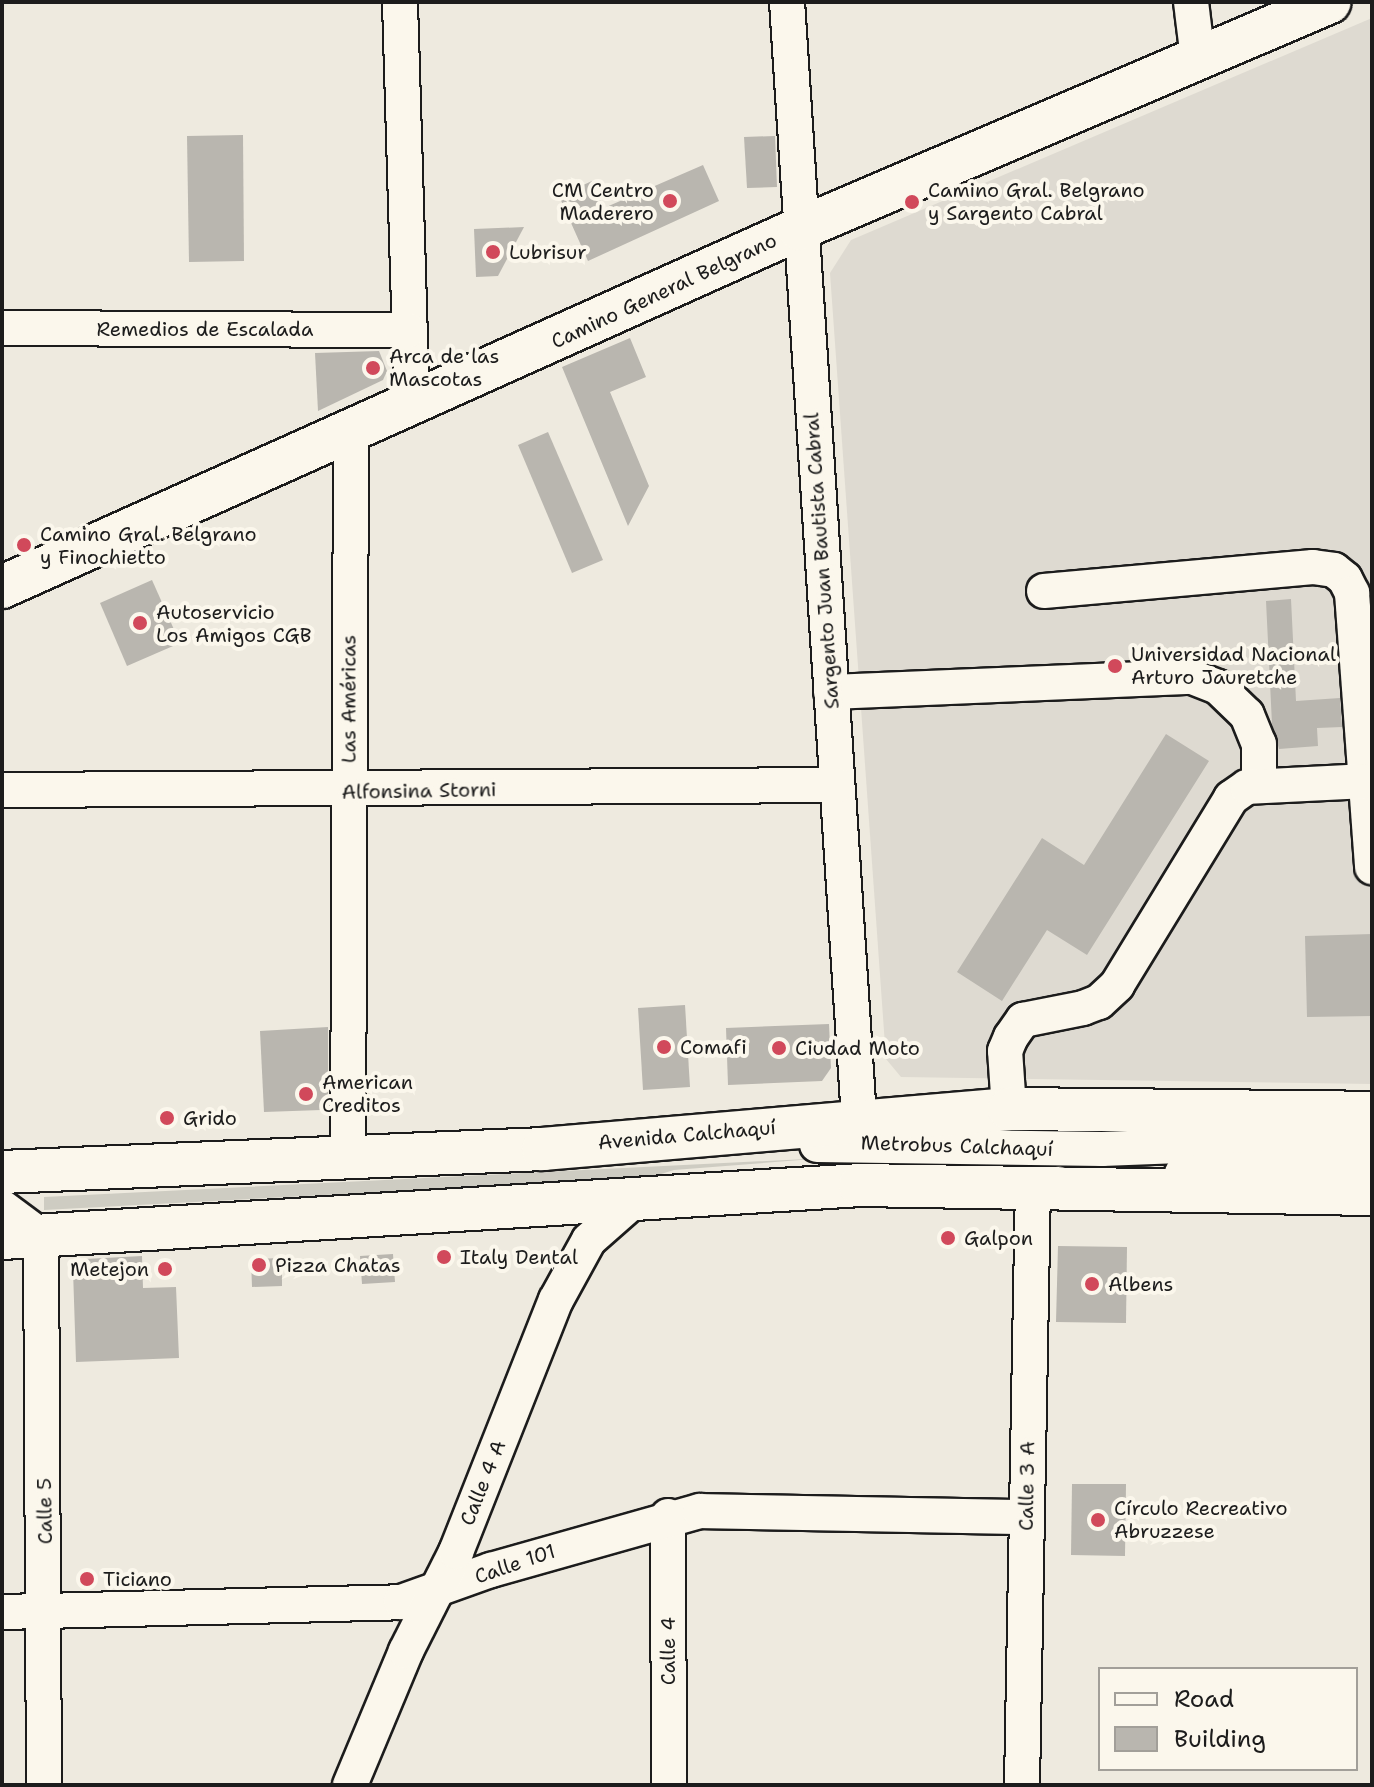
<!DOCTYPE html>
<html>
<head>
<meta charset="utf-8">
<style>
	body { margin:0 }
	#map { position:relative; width:1374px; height:1787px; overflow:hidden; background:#eeeadf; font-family:"Shantell Sans",sans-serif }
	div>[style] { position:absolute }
	.built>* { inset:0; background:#dedad1 }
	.green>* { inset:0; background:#ceccc2 }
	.building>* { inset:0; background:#b9b6af }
	.roads { filter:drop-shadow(2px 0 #1c1c1c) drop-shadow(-2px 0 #1c1c1c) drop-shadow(0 2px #1c1c1c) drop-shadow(0 -2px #1c1c1c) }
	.minor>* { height:34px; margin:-17px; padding:0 17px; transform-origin:17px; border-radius:17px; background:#fbf7ec }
	.major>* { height:42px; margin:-21px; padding:0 21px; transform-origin:21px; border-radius:21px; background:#fbf7ec }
	.dots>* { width:22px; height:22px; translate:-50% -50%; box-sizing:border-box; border:4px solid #fbf7ec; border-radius:50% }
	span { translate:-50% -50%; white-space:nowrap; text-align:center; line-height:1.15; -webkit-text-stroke:8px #fbf7ec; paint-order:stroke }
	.poi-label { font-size:20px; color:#1c1c1c }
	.right { translate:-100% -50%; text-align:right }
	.left { translate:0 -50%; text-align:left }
	.street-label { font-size:20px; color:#1c1c1c }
	.frame { position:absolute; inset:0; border:4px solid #1c1c1c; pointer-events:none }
	.legend { position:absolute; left:1098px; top:1667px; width:260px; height:104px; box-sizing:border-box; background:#fbf7ec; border:2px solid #a29f99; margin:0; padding:10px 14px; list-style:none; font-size:24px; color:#1c1c1c }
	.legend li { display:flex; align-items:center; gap:16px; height:40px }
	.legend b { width:40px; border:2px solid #a29f99 }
</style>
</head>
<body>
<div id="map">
	<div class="built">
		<i style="clip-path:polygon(1372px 18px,1372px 1084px,901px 1077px,886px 1059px,830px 273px,851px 240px)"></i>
	</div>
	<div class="green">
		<i style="clip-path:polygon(826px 1158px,674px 1170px,648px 1178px,44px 1210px,44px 1197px)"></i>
	</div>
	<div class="building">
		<i style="clip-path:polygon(243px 135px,244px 261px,189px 262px,187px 136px)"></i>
		<i style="clip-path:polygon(775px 136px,777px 187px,747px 188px,744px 137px)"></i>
		<i style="clip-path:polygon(703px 165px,719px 201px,588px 261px,559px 196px,592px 181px,604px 208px)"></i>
		<i style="clip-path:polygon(524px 227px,498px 276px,476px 277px,474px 229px)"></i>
		<i style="clip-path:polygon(630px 338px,646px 377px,610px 392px,649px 486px,628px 526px,562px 367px)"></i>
		<i style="clip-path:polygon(379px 351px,387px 371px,383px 380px,318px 411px,315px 353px)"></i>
		<i style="clip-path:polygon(548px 432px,603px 560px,572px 573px,518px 445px)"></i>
		<i style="clip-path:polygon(152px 580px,180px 643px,127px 666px,100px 603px)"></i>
		<i style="clip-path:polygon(1291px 599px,1296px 701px,1340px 698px,1342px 727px,1317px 728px,1318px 746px,1279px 749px,1272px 724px,1266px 601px)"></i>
		<i style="clip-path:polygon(1166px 734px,1209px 761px,1087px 955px,1047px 930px,1002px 1001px,957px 972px,1042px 838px,1084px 865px)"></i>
		<i style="clip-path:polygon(1372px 934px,1372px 1016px,1307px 1017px,1305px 936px)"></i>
		<i style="clip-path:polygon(685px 1005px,690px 1087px,643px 1090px,638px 1008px)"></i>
		<i style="clip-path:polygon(829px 1024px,831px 1068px,822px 1081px,728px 1085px,726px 1028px)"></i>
		<i style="clip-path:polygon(328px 1027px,328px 1099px,321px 1110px,264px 1112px,260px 1031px)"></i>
		<i style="clip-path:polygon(1058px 1246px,1127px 1247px,1126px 1323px,1056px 1322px)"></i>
		<i style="clip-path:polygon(393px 1254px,395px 1282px,362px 1284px,360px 1256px)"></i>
		<i style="clip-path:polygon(142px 1256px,143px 1288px,176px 1287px,179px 1358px,76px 1362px,73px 1270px,85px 1259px)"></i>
		<i style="clip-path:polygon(282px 1258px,282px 1286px,252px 1287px,251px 1259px)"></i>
		<i style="clip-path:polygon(1072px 1484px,1126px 1484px,1125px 1556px,1071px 1555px)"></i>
	</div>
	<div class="roads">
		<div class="minor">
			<i style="left:400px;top:2px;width:404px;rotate:88.3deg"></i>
			<i style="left:787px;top:2px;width:1119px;rotate:86.31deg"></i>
			<i style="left:1191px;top:2px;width:57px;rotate:83deg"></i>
			<i style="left:2px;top:328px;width:406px;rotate:0.3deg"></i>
			<i style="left:1044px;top:591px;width:270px;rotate:-5.1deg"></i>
			<i style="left:1313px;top:567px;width:21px;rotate:8deg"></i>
			<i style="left:1334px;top:570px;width:14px;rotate:39deg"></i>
			<i style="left:1345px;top:579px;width:16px;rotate:63deg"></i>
			<i style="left:1352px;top:593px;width:275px;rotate:85.8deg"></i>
			<i style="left:831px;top:692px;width:361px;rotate:-2.4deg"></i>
			<i style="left:1192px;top:677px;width:28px;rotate:21deg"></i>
			<i style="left:1218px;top:687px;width:40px;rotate:44deg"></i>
			<i style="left:1247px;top:715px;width:31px;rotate:68deg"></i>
			<i style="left:1259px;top:744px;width:42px;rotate:90deg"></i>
			<i style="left:2px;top:790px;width:835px;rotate:-0.34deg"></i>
			<i style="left:1009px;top:1109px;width:58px;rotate:-93.9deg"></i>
			<i style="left:1005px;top:1051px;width:15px;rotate:-67deg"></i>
			<i style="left:1011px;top:1037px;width:21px;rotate:-55deg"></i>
			<i style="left:1023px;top:1020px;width:61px;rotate:-11.3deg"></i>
			<i style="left:1083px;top:1008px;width:17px;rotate:-21deg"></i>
			<i style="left:1099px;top:1002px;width:25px;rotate:-43deg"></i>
			<i style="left:1117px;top:985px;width:219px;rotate:-58.6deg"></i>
			<i style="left:1231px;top:798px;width:19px;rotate:-35deg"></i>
			<i style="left:1247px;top:787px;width:118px;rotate:-2.9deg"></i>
			<i style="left:817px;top:1145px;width:285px;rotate:0.8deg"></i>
			<i style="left:1102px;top:1149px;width:262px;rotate:-2.2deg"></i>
			<i style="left:348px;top:1156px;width:721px;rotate:-89.76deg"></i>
			<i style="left:1182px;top:1173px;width:190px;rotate:-3.6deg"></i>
			<i style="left:2px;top:1207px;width:49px;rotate:36.6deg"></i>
			<i style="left:41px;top:1236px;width:549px;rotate:89.69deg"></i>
			<i style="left:668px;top:1516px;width:269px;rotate:89.8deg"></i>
			<i style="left:2px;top:1612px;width:399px;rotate:-1.4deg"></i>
			<i style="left:401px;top:1602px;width:96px;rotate:-19.6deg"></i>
			<i style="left:491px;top:1570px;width:217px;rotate:-15.8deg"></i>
			<i style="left:700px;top:1511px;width:326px;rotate:1.1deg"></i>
			<i style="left:350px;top:1785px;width:145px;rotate:-67.3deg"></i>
			<i style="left:406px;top:1651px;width:111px;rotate:-63.2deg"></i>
			<i style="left:456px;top:1552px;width:271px;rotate:-68.4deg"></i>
			<i style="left:556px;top:1300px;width:68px;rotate:-61.2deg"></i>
			<i style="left:589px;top:1240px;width:65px;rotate:-41.3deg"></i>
			<i style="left:1022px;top:1785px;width:599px;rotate:-88.95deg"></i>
			<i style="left:1033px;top:1186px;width:25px;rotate:-5deg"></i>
		</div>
		<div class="major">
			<i style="left:2px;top:587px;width:874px;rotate:-24.19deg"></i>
			<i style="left:799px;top:229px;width:577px;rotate:-23.15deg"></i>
			<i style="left:2px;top:1172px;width:541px;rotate:-2.43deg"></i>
			<i style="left:543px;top:1149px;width:468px;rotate:-4.9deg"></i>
			<i style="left:1009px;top:1109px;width:363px;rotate:0.6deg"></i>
			<i style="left:2px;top:1238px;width:860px;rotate:-3.53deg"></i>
			<i style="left:860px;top:1185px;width:512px;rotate:1.01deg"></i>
		</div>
	</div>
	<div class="dots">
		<i style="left:670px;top:201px;background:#d1495b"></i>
		<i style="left:912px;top:202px;background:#d1495b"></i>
		<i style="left:493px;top:252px;background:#d1495b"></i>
		<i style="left:373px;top:368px;background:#d1495b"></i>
		<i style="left:24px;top:545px;background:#d1495b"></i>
		<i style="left:140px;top:623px;background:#d1495b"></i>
		<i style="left:1115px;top:666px;background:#d1495b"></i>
		<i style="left:664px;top:1047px;background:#d1495b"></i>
		<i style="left:779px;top:1048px;background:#d1495b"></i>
		<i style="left:306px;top:1094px;background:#d1495b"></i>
		<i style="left:167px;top:1118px;background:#d1495b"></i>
		<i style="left:948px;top:1238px;background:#d1495b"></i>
		<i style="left:444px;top:1257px;background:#d1495b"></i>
		<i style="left:259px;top:1265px;background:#d1495b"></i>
		<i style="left:165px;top:1269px;background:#d1495b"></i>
		<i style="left:1092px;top:1284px;background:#d1495b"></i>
		<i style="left:1098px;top:1520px;background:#d1495b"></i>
		<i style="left:87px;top:1579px;background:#d1495b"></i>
	</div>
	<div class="poi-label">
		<span class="right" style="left:654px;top:202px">CM Centro<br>Maderero</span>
		<span class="left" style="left:928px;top:202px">Camino Gral. Belgrano<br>y Sargento Cabral</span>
		<span class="left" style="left:509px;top:252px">Lubrisur</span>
		<span class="left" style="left:389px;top:368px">Arca de las<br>Mascotas</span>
		<span class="left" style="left:40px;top:546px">Camino Gral. Belgrano<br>y Finochietto</span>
		<span class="left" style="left:156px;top:624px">Autoservicio<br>Los Amigos CGB</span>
		<span class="left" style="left:1131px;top:666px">Universidad Nacional<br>Arturo Jauretche</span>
		<span class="left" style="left:680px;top:1047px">Comafi</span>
		<span class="left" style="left:795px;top:1048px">Ciudad Moto</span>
		<span class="left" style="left:322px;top:1094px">American<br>Creditos</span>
		<span class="left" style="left:183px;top:1118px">Grido</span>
		<span class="left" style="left:964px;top:1238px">Galpon</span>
		<span class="left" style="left:460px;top:1257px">Italy Dental</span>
		<span class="left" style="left:275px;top:1265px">Pizza Chatas</span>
		<span class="right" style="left:149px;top:1269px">Metejon</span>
		<span class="left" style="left:1108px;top:1284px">Albens</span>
		<span class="left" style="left:1114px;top:1520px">Círculo Recreativo<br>Abruzzese</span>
		<span class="left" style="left:103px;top:1579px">Ticiano</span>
	</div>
	<div class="street-label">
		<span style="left:664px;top:291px;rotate:-25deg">Camino General Belgrano</span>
		<span style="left:205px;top:329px">Remedios de Escalada</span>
		<span style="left:822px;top:561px;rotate:-94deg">Sargento Juan Bautista Cabral</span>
		<span style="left:349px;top:699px;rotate:-90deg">Las Américas</span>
		<span style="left:419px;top:791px;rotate:-1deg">Alfonsina Storni</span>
		<span style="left:687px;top:1135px;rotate:-5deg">Avenida Calchaquí</span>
		<span style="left:957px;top:1146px;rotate:2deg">Metrobus Calchaquí</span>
		<span style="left:483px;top:1483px;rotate:-68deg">Calle 4 A</span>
		<span style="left:1027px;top:1486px;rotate:-89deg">Calle 3 A</span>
		<span style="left:45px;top:1511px;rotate:-91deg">Calle 5</span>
		<span style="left:515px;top:1564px;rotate:-19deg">Calle 101</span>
		<span style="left:668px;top:1651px;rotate:-90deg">Calle 4</span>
	</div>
	<div class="frame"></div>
	<ul class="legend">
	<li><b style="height:10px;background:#fbf7ec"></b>Road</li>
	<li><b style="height:22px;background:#b9b6af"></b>Building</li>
	</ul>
</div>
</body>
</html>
